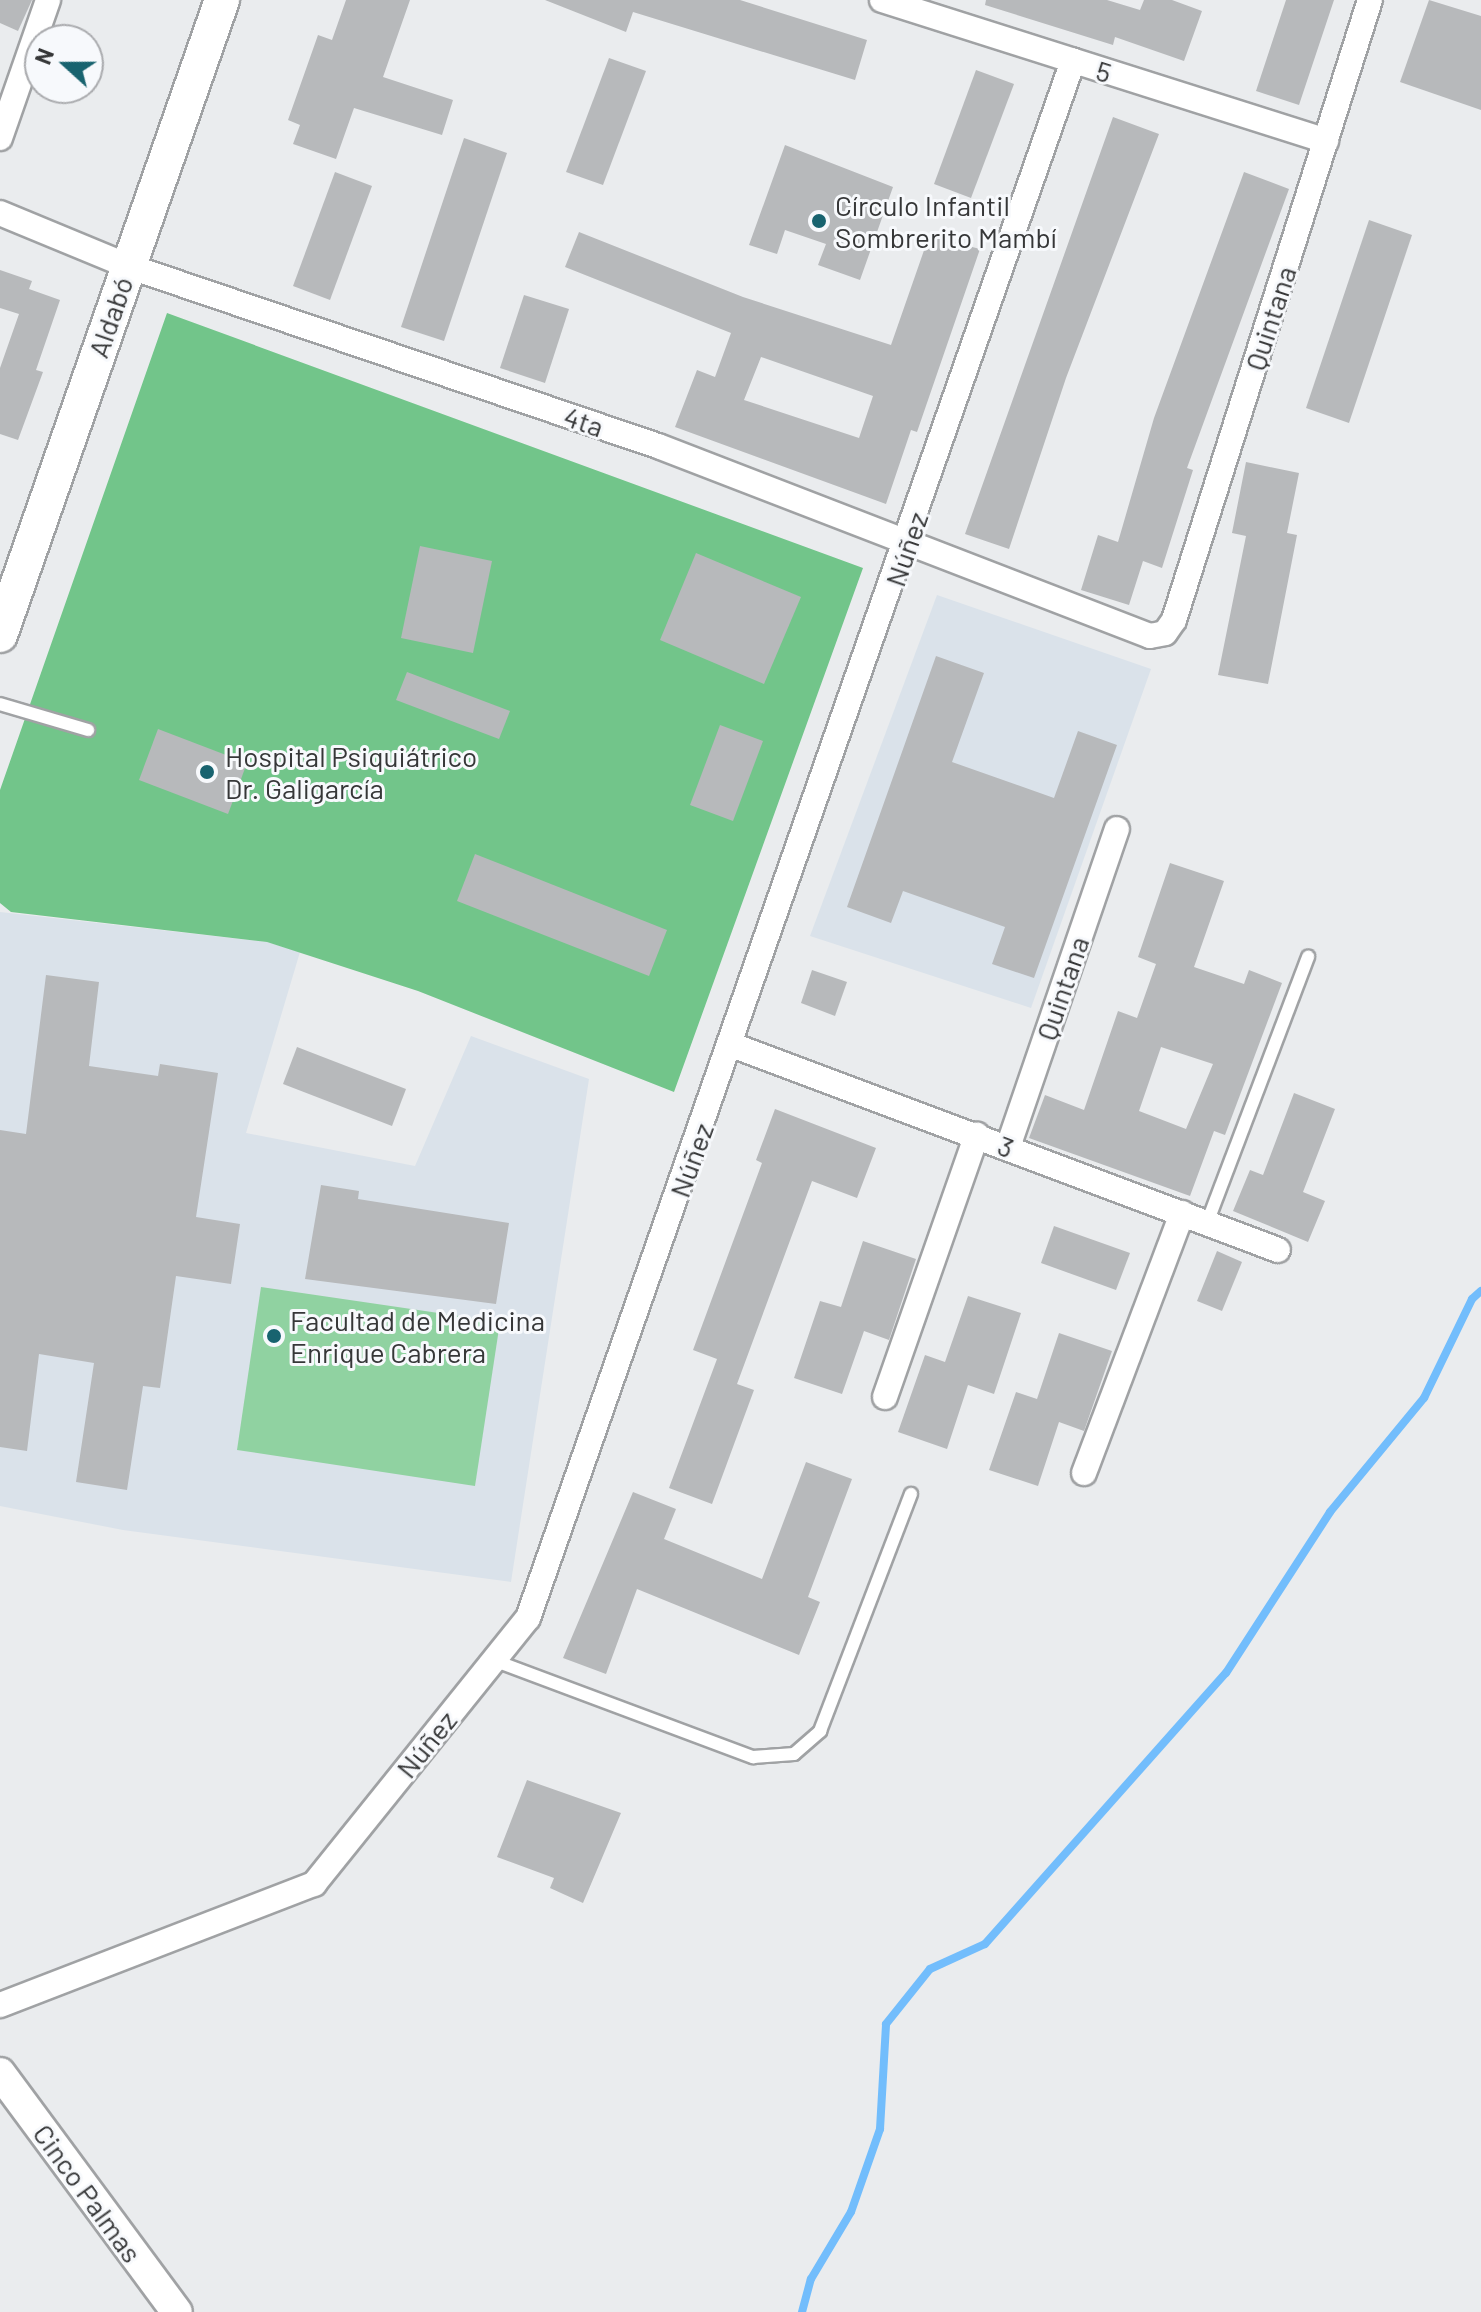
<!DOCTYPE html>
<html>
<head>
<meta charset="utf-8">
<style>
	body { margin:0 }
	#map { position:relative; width:1481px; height:2312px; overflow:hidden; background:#eaecee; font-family:Barlow,sans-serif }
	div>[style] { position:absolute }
	.built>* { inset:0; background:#dae2ea }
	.green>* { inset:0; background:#90d2a1 }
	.forest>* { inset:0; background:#72c58a }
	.stream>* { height:8px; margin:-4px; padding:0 4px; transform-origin:4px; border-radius:4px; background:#72bdfc }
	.building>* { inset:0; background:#b7b9bb }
	.roads { filter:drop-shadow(2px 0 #a0a2a4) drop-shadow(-2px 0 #a0a2a4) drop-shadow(0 2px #a0a2a4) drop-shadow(0 -2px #a0a2a4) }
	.service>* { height:12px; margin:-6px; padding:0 6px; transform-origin:6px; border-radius:6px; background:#fff }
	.minor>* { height:24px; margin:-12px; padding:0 12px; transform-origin:12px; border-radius:12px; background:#fff }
	.tertiary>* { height:30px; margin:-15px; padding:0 15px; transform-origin:15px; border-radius:15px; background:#fff }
	.secondary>* { height:34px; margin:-17px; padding:0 17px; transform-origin:17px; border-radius:17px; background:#fff }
	.dots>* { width:22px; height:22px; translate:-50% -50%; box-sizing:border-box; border:4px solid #f7f9fc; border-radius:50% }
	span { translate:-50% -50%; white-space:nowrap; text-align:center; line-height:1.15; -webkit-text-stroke:6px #f7f9fc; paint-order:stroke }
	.street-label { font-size:28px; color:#363738 }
	.poi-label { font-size:28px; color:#363738 }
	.left { translate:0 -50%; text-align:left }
	.north { position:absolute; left:24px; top:24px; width:80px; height:80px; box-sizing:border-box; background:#f7f9fc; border:2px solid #aaabae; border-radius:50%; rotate:291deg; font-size:22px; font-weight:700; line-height:32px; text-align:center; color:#363738 }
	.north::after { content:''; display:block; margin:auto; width:28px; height:36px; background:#18636f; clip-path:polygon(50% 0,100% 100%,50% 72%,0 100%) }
</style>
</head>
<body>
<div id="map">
	<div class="built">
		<i style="clip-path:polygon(937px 595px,1151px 669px,1031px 1008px,810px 936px)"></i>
		<i style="clip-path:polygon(0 912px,267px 942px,300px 952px,246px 1133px,415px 1166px,471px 1036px,589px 1079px,511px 1582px,123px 1530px,0 1506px)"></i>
	</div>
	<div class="green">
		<i style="clip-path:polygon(261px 1287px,500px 1322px,475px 1486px,237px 1450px)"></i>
	</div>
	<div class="forest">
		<i style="clip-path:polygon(167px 313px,863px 568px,674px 1092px,418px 991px,267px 942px,11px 912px,0 903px,0 790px)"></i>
	</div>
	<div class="stream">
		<i style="left:802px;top:2312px;width:34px;rotate:-75deg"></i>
		<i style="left:811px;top:2279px;width:78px;rotate:-59.2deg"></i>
		<i style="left:851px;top:2212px;width:88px;rotate:-70.7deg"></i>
		<i style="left:880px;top:2129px;width:105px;rotate:-86.7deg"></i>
		<i style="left:886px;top:2024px;width:70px;rotate:-51.3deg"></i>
		<i style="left:930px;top:1969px;width:60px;rotate:-24.4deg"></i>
		<i style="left:985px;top:1944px;width:363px;rotate:-48.4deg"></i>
		<i style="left:1226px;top:1673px;width:192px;rotate:-57.1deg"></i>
		<i style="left:1330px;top:1512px;width:148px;rotate:-50.5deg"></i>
		<i style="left:1424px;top:1398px;width:110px;rotate:-64.1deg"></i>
		<i style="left:1472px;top:1299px;width:12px;rotate:-42deg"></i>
	</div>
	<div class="building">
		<i style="clip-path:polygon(0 0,32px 0,18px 31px,0 23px)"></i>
		<i style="clip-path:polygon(346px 0,410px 0,383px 77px,453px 100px,442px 135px,354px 108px,336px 159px,293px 144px,300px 125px,288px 120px,318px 35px,332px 40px)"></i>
		<i style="clip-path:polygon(545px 0,740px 0,867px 40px,855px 80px,633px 12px,626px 32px)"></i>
		<i style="clip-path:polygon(986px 0,1107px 0,1140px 10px,1144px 0,1172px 0,1202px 11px,1184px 61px,1115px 37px,1113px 45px,985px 5px)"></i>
		<i style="clip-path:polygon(1286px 0,1334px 0,1299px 105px,1256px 91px)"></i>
		<i style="clip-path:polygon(1429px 0,1481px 16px,1481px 110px,1400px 82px)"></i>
		<i style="clip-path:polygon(609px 58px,646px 71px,603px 185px,566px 172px)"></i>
		<i style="clip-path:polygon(976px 70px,1014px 84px,971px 198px,934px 184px)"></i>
		<i style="clip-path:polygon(1113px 117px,1159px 134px,1066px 378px,1009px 549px,965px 534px)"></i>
		<i style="clip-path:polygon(464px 138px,507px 153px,444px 341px,401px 327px)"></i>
		<i style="clip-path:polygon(785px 145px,893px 187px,860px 280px,818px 265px,826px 244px,785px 230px,777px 254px,749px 245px)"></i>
		<i style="clip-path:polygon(335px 172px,372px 186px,330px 300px,293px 286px)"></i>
		<i style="clip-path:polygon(1244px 172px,1289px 189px,1187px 468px,1193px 470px,1162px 568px,1143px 561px,1129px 605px,1081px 590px,1098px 535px,1118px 542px,1154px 418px)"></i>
		<i style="clip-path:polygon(1369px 220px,1412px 235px,1349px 423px,1306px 408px)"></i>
		<i style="clip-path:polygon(evenodd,579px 232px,743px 297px,891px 345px,929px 236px,980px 249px,917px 432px,911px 430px,886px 504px,675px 427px,697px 370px,715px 377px,731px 333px,565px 267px,579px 232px,761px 357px,873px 396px,859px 438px,744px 400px,761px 357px)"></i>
		<i style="clip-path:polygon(0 270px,32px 281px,29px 289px,60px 300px,36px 370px,43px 372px,18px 440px,0 434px,0 368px,19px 314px,0 308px)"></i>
		<i style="clip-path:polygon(524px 295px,569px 309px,545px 383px,500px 368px)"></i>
		<i style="clip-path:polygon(1246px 462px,1299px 473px,1287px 533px,1297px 535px,1268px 684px,1218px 675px,1246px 536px,1232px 533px)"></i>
		<i style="clip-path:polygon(420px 546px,492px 561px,473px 653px,401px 638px)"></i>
		<i style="clip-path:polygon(696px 553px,801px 597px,764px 684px,660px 640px)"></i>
		<i style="clip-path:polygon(936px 656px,984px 673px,952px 762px,1054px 798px,1078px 731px,1117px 745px,1034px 978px,992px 964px,1005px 927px,903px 891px,891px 923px,847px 907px)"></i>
		<i style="clip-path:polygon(407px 672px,510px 711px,499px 739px,396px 700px)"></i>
		<i style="clip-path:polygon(720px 725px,763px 741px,733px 821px,690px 805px)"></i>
		<i style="clip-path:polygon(158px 729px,247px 763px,228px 814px,139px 780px)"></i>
		<i style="clip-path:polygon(475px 854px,667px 930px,649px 976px,457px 901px)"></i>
		<i style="clip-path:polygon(evenodd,1170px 863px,1224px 881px,1194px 967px,1244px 984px,1249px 970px,1282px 983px,1225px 1135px,1214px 1131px,1190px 1196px,1029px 1138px,1045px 1095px,1084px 1110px,1118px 1011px,1137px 1018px,1156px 964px,1138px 957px,1170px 863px,1161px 1047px,1213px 1064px,1186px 1129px,1139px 1111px,1161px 1047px)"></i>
		<i style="clip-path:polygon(812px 970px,847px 982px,835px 1016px,801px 1003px)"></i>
		<i style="clip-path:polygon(46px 975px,99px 982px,89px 1066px,158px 1076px,160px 1064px,218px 1073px,196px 1217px,240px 1224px,231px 1284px,176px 1276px,160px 1388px,143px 1386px,127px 1490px,76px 1482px,94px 1363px,39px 1354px,27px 1451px,0 1447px,0 1130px,26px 1134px)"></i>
		<i style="clip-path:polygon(297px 1047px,406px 1089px,392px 1126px,283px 1084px)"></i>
		<i style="clip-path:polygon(1294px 1093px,1335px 1109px,1303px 1192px,1325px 1201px,1308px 1242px,1233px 1211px,1250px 1170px,1263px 1175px)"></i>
		<i style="clip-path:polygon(775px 1109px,876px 1148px,857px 1198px,812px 1181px,737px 1384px,754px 1390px,712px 1504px,669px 1488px,717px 1359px,693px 1350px,762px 1163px,756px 1160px)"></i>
		<i style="clip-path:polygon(321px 1185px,359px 1191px,358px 1199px,509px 1223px,496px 1304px,305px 1279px)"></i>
		<i style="clip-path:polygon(1054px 1226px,1130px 1253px,1116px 1290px,1041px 1263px)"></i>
		<i style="clip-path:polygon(863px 1241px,916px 1259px,889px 1340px,864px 1331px,842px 1394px,794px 1378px,820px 1301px,841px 1307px)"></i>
		<i style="clip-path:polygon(1217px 1251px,1242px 1262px,1222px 1311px,1197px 1301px)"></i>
		<i style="clip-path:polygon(968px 1296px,1021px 1313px,994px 1394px,968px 1385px,947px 1449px,898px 1432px,925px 1355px,945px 1362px)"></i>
		<i style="clip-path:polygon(1059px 1333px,1112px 1351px,1084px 1431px,1059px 1422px,1038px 1486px,989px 1470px,1016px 1392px,1037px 1399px)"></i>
		<i style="clip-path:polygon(806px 1462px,852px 1479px,808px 1597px,820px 1602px,799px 1655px,637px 1589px,606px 1674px,563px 1658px,633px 1492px,676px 1509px,664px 1539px,762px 1579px)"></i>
		<i style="clip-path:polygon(527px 1780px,621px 1813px,583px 1903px,550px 1888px,554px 1878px,497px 1857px)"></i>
	</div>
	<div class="roads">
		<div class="service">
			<i style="left:0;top:704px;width:92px;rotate:16.5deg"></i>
			<i style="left:1207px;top:1223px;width:285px;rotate:-69.2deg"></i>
			<i style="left:493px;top:1660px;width:278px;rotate:20.5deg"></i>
			<i style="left:753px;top:1757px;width:41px;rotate:-4.2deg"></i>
			<i style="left:794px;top:1754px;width:35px;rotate:-41deg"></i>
			<i style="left:820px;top:1731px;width:254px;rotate:-69deg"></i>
		</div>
		<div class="minor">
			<i style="left:882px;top:0;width:466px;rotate:17.6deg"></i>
			<i style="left:0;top:138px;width:146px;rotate:-70.8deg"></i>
			<i style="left:0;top:213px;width:139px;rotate:22.5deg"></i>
			<i style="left:128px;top:266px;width:560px;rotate:18.76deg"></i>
			<i style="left:658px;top:446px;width:527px;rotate:21.12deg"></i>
			<i style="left:1150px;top:636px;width:15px;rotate:-11deg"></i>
			<i style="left:1165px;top:633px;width:16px;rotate:-55deg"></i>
			<i style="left:1174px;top:620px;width:650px;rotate:-72.46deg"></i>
			<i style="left:732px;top:1045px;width:583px;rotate:20.58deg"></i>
			<i style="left:1008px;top:1147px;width:336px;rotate:-71.1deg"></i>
			<i style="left:885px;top:1397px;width:278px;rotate:-70.7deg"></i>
			<i style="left:1084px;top:1473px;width:278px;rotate:-69.3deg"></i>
			<i style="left:0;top:2005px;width:337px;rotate:-21.1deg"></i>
			<i style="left:314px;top:1884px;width:341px;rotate:-51.2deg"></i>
			<i style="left:528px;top:1618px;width:1650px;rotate:-70.71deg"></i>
		</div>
		<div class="tertiary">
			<i style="left:0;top:2073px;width:297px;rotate:53.5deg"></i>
		</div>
		<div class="secondary">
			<i style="left:0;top:635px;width:673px;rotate:-70.73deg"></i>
		</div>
	</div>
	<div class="dots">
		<i style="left:819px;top:221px;background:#18636f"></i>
		<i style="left:207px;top:772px;background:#18636f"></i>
		<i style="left:274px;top:1336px;background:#18636f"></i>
	</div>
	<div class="street-label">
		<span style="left:1104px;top:71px;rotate:18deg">5</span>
		<span style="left:110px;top:317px;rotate:-71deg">Aldabó</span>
		<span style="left:1270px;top:318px;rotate:-72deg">Quintana</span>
		<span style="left:584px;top:421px;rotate:19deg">4ta</span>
		<span style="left:906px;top:549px;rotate:-71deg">Núñez</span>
		<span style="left:1062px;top:988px;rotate:-71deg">Quintana</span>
		<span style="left:1006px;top:1146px;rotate:21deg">3</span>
		<span style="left:691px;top:1160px;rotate:-70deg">Núñez</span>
		<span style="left:426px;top:1744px;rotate:-51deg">Núñez</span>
		<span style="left:88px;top:2193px;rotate:54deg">Cinco Palmas</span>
	</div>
	<div class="poi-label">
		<span class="left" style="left:835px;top:221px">Círculo Infantil<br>Sombrerito Mambí</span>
		<span class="left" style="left:225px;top:772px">Hospital Psiquiátrico<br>Dr. Galigarcía</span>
		<span class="left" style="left:290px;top:1336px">Facultad de Medicina<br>Enrique Cabrera</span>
	</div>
	<div class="north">N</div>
</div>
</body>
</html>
